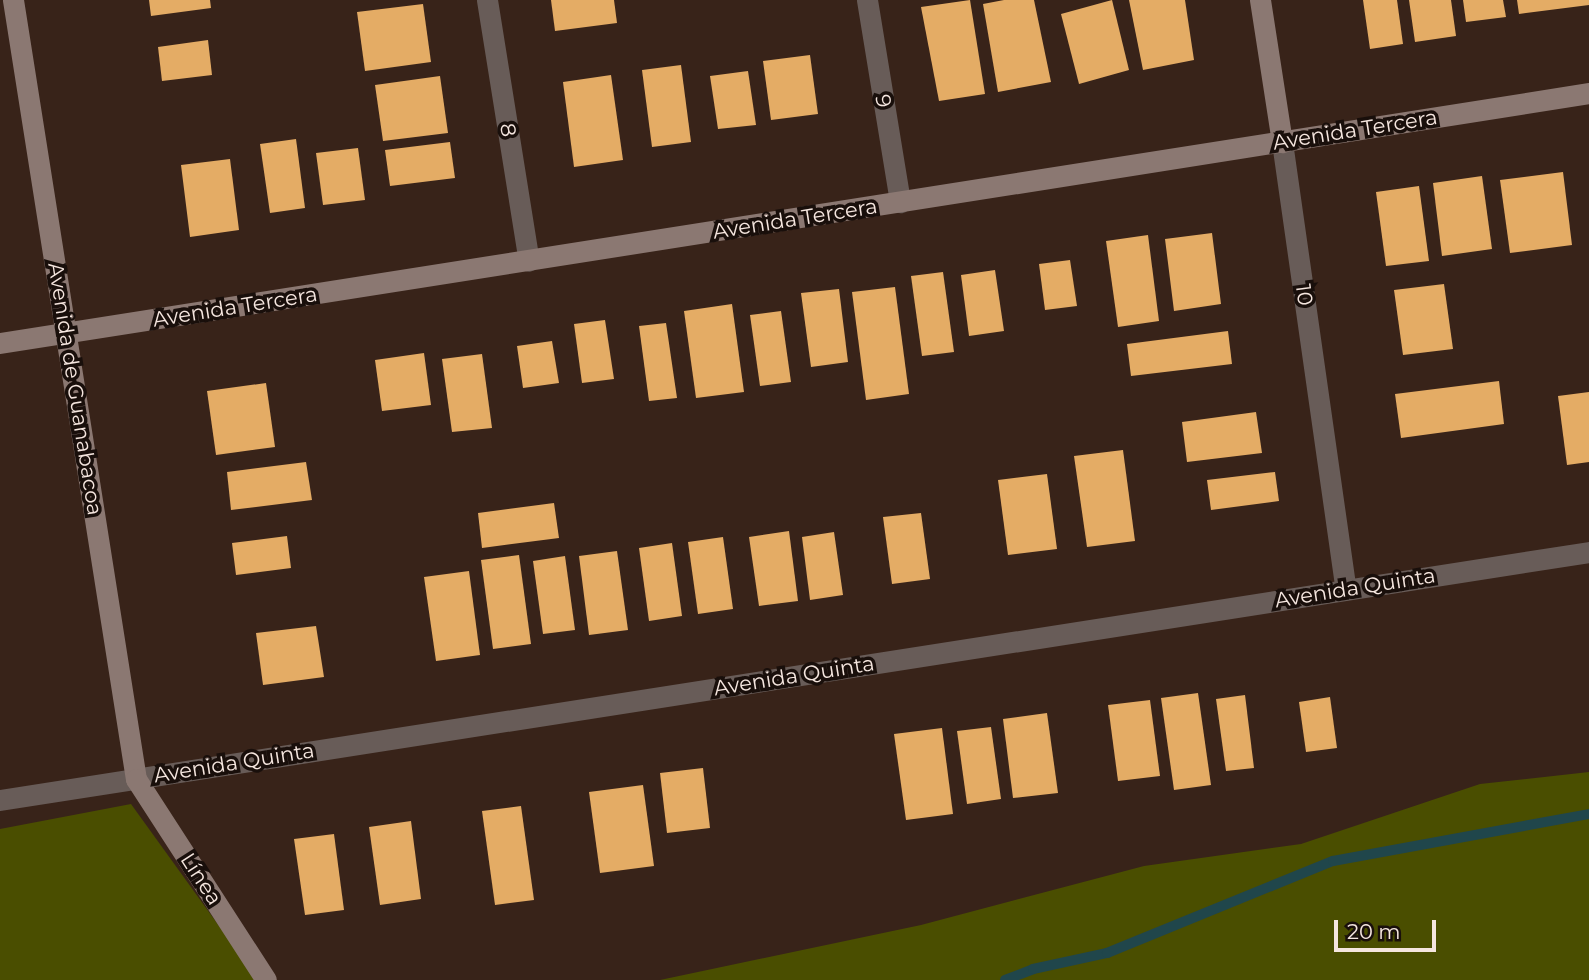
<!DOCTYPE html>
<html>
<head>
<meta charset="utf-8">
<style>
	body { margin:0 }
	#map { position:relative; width:1589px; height:980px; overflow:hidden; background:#382319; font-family:Montserrat,sans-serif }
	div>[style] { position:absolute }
	.green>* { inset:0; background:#4a4e00 }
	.stream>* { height:10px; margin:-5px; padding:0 5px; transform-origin:5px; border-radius:5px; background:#20464b }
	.building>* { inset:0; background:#e4ac65 }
	.street>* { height:21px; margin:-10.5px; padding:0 10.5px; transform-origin:10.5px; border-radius:10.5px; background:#685c58 }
	.secondary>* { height:21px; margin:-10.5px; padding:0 10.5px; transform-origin:10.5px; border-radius:10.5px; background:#8b7872 }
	span { translate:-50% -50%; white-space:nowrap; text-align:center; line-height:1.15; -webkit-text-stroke:7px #190f0b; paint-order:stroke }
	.street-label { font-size:21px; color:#f5e6df }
	.scale { position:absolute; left:1334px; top:920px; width:102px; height:32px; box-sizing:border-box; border:4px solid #f5e6df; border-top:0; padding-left:9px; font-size:21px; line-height:24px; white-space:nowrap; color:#f5e6df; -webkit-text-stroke:5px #190f0b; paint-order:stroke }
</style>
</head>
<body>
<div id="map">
	<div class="green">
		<i style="clip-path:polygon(1589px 772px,1589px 980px,660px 980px,921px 925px,1144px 866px,1301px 844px,1480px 784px)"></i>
		<i style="clip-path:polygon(131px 804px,258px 980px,0 980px,0 829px)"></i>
	</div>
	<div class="stream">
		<i style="left:1005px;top:980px;width:30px;rotate:-21deg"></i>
		<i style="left:1033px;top:969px;width:76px;rotate:-12.2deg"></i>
		<i style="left:1107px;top:953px;width:244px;rotate:-22.2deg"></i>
		<i style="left:1333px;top:861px;width:260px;rotate:-10.4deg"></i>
	</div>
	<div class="building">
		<i style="clip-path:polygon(149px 0,210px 0,211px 8px,151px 16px)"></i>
		<i style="clip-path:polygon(551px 0,614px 0,617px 23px,555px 31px)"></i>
		<i style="clip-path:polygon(970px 0,985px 94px,939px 101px,921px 7px)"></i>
		<i style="clip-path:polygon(1004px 0,1034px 0,1051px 82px,998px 92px,983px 4px)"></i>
		<i style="clip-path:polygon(1112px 0,1129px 70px,1079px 84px,1061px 14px)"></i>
		<i style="clip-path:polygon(1129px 0,1185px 0,1194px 60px,1143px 70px)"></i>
		<i style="clip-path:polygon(1363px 0,1397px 0,1403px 44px,1370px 49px)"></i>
		<i style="clip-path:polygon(1409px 0,1451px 0,1456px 36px,1415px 42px)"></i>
		<i style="clip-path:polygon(1463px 0,1503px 0,1506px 17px,1466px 22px)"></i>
		<i style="clip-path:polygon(1517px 0,1589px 0,1589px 5px,1519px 14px)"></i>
		<i style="clip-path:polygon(423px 4px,431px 62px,365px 71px,357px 12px)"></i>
		<i style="clip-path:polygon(208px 40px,212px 75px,162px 81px,158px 47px)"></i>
		<i style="clip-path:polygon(810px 55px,818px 114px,771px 120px,763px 61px)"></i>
		<i style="clip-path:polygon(681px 65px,691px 142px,652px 147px,642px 70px)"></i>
		<i style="clip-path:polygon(748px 71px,756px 125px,718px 129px,710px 76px)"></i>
		<i style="clip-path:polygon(611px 75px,623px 160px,574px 167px,563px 82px)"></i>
		<i style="clip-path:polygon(440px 76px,448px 133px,383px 141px,375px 85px)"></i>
		<i style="clip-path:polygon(296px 139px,305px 208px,270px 213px,260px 144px)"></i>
		<i style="clip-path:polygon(450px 142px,455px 178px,390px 186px,385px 150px)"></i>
		<i style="clip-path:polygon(358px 148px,365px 200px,323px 205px,316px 153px)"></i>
		<i style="clip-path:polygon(230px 159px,239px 230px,190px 237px,181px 165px)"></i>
		<i style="clip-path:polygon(1563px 172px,1572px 245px,1510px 253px,1500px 180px)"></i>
		<i style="clip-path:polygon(1482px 176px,1492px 249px,1442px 256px,1433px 183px)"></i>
		<i style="clip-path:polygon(1419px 186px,1429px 261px,1386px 266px,1376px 192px)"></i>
		<i style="clip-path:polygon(1212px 233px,1221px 304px,1174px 311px,1165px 239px)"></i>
		<i style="clip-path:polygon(1148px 235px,1159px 321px,1118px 327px,1106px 241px)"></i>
		<i style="clip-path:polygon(1070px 260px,1077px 306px,1045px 310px,1039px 264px)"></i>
		<i style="clip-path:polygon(995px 270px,1004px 331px,969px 336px,961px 275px)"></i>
		<i style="clip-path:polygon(943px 272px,954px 352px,922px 356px,911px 276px)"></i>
		<i style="clip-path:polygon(1444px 284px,1453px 349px,1403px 355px,1394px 290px)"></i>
		<i style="clip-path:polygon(895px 287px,909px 394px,866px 400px,852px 292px)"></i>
		<i style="clip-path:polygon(839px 289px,848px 362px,811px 367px,801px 293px)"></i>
		<i style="clip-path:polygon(732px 304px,744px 392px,696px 398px,684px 311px)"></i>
		<i style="clip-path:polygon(781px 311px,791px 382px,760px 386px,750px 315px)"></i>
		<i style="clip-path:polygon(605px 320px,614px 379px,582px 383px,574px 324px)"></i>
		<i style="clip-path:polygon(666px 323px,677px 398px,649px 401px,639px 326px)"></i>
		<i style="clip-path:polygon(1228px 331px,1232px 364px,1131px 376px,1127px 344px)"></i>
		<i style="clip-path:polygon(552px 341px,559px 383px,523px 388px,517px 346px)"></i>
		<i style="clip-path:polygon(424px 353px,431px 405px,382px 411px,375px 360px)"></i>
		<i style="clip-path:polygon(482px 354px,492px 428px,452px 432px,442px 359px)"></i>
		<i style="clip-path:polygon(1499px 381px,1504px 424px,1401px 438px,1395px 394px)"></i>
		<i style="clip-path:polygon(266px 383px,275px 447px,216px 455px,207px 391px)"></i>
		<i style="clip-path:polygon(1589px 392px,1589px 462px,1567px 465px,1558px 396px)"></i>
		<i style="clip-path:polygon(1256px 412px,1262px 453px,1187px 462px,1182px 422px)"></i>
		<i style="clip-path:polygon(1123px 450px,1135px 541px,1087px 547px,1074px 456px)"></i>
		<i style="clip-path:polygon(306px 462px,312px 500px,231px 510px,227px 472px)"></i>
		<i style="clip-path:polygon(1275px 472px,1279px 501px,1211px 510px,1207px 480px)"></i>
		<i style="clip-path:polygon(1047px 474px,1057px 549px,1008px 555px,998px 480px)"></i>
		<i style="clip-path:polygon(554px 503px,559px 538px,482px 548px,478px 513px)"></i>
		<i style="clip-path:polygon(921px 513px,930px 579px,892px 584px,883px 517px)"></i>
		<i style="clip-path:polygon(789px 531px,798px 601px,759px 606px,749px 537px)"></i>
		<i style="clip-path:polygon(834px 532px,843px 595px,810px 600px,802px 537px)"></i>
		<i style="clip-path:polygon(287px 536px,291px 568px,236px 575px,232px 543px)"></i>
		<i style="clip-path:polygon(723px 537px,733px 609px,698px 614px,688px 542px)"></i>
		<i style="clip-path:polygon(672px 543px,682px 616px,649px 621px,639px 548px)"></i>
		<i style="clip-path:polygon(617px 551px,628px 630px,589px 635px,579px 556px)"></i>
		<i style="clip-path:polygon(519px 555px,531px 644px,493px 649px,481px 560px)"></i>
		<i style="clip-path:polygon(565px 556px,575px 630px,543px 634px,533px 561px)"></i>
		<i style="clip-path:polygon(469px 571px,480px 655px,436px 661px,424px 577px)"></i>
		<i style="clip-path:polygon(316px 626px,324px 677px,263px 685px,256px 633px)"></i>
		<i style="clip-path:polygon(1198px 693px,1211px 785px,1174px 790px,1161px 698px)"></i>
		<i style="clip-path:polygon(1245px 695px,1254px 768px,1226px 771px,1216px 699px)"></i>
		<i style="clip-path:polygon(1330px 697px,1337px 748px,1306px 752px,1299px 702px)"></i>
		<i style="clip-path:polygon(1150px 700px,1160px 776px,1118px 781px,1108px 705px)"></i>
		<i style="clip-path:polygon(1047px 713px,1058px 793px,1013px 798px,1003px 719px)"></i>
		<i style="clip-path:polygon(991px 727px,1001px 799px,967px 804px,957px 731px)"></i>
		<i style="clip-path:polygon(942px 728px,953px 814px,906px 820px,894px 734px)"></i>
		<i style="clip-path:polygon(703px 768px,710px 828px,667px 833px,660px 773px)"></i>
		<i style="clip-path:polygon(643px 785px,654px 866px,600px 873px,589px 792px)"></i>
		<i style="clip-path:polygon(521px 806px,534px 900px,495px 905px,482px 811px)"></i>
		<i style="clip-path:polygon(411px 821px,421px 899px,380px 905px,369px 827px)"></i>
		<i style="clip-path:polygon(334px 834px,344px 910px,305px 915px,294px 839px)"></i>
	</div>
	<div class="street">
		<i style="left:487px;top:0;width:264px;rotate:80.9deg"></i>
		<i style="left:867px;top:0;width:205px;rotate:80.7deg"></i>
		<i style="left:1282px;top:142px;width:452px;rotate:81.9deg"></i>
		<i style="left:0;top:800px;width:1608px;rotate:-8.87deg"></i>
	</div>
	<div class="secondary">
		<i style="left:13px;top:0;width:789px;rotate:81.03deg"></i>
		<i style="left:136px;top:779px;width:239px;rotate:57.1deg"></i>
		<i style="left:1260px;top:0;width:144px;rotate:81.2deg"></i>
		<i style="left:0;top:343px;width:1609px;rotate:-8.94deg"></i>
	</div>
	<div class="street-label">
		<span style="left:883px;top:101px;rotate:81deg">9</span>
		<span style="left:508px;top:130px;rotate:81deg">8</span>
		<span style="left:1355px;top:130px;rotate:-9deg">Avenida Tercera</span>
		<span style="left:795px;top:219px;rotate:-9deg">Avenida Tercera</span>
		<span style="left:1304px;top:295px;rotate:82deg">10</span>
		<span style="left:235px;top:307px;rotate:-9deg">Avenida Tercera</span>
		<span style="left:75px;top:389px;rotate:81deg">Avenida de Guanabacoa</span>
		<span style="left:1355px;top:588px;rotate:-9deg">Avenida Quinta</span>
		<span style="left:794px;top:676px;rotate:-9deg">Avenida Quinta</span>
		<span style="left:234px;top:763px;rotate:-9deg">Avenida Quinta</span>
		<span style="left:201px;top:879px;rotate:57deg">Línea</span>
	</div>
	<div class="scale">20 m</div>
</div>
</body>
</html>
